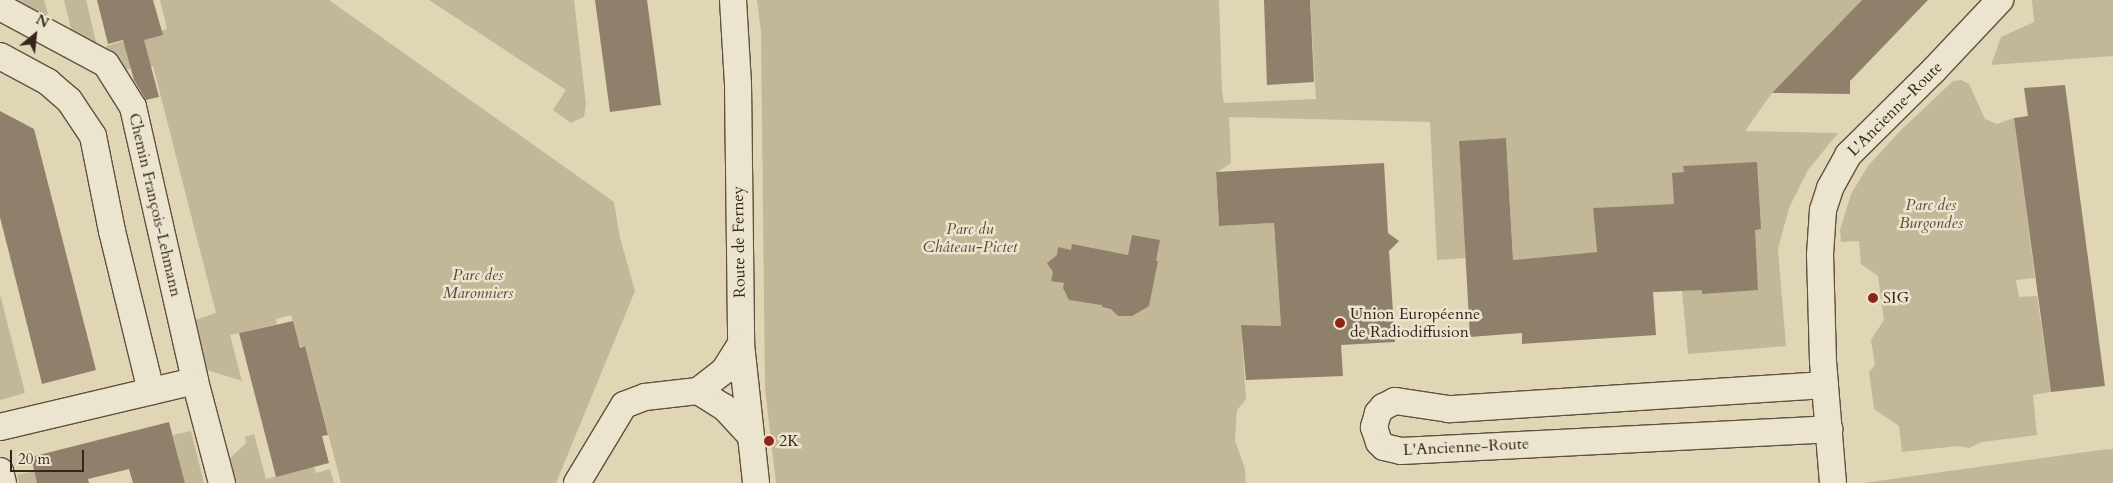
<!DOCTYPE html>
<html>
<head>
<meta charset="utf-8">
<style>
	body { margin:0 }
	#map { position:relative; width:2113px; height:483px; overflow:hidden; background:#e0d5b4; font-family:Cardo,serif }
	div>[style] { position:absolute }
	.green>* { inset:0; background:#c3b79a }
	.building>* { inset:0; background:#8f806b }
	.roads { filter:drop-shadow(1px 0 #615042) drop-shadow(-1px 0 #615042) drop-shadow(0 1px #615042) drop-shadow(0 -1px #615042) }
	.minor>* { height:26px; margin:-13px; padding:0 13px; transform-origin:13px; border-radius:13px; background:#ebe4ce }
	.dots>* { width:14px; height:14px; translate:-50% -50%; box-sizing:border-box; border:2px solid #ebe4ce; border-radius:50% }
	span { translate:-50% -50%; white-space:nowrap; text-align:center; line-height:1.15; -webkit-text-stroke:5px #ebe4ce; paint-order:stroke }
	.street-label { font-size:16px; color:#37241c }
	.park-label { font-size:16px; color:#5a493c; font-style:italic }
	.poi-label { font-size:16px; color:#37241c }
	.left { translate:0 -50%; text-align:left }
	.north { position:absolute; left:10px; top:10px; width:50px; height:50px; -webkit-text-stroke:4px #ebe4ce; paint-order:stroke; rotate:28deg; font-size:14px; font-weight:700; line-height:20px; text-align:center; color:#37241c }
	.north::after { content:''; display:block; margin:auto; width:18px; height:22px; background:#37241c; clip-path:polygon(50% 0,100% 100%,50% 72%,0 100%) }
	.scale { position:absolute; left:10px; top:450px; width:74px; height:22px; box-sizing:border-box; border:2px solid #37241c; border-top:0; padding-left:6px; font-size:15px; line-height:18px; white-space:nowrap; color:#37241c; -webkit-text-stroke:4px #ebe4ce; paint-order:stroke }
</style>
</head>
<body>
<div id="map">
	<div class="green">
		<i style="clip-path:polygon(12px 0,44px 0,48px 14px,43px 17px)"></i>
		<i style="clip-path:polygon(64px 0,86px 0,97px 46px,72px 33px)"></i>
		<i style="clip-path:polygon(160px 0,329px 0,614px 202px,620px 238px,635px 291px,556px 483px,341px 483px,305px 346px,300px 347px,291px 315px,276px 319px,277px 324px,230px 335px,242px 381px,207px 370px,195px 320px,216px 313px,153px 66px,122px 70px,107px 55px,106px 46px,167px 29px)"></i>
		<i style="clip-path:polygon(429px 0,574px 0,586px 104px,584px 117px,571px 123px,553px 110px,566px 90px)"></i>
		<i style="clip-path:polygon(757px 0,1219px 0,1222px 91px,1224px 103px,1316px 99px,1310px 0,1862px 0,1772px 93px,1745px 131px,1838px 133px,1808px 170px,1789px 208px,1778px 249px,1786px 346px,1688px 354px,1682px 291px,1653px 292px,1593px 208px,1597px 252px,1513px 260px,1506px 138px,1459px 141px,1466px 258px,1437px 260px,1430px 122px,1229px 117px,1231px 163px,1216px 173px,1219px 226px,1274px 223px,1281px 326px,1241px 325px,1246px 399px,1237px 410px,1235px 440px,1245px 469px,1246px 483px,776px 483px,765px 389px,761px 32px)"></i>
		<i style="clip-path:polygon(2032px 0,2113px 0,2113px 56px,1991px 65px,2001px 37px,2034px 22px)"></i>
		<i style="clip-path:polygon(1961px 80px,1969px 84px,1985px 119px,1997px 124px,2014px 118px,2035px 278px,2016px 280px,2019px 297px,2037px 296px,2051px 392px,2033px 395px,2037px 435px,1982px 442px,1969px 448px,1958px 446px,1902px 452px,1899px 426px,1874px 409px,1873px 401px,1869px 372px,1875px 365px,1871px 340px,1884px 320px,1878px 276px,1861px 264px,1859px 241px,1841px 242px,1840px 230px,1851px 194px,1868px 166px,1900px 131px,1953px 81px)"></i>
		<i style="clip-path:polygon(0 294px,25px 393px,0 400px)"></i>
		<i style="clip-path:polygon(191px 431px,204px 483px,185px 483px,173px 435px)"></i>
		<i style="clip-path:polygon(254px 434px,266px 479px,314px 467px,316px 473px,330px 469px,334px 483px,235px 483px,229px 459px,246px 443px,245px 437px)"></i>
		<i style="clip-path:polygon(2113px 449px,2113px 483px,1863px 483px,2100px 450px)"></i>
		<i style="clip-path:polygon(34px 471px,37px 483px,19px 483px,17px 475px)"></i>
	</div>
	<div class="building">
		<i style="clip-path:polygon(97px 0,153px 0,163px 35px,144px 40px,159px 97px,146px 100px,134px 80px,123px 40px,108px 44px)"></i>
		<i style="clip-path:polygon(595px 0,647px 0,661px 105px,610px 112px)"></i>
		<i style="clip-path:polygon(1264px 0,1310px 0,1314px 82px,1267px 85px)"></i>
		<i style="clip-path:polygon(1862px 0,1928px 0,1850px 81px,1850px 94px,1772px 93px)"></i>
		<i style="clip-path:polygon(2065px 85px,2105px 386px,2051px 392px,2014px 118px,2028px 116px,2024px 88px)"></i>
		<i style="clip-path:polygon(0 111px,34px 129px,96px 370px,42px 384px,0 217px)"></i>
		<i style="clip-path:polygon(1506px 138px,1513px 260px,1597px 252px,1593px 208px,1674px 204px,1672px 173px,1684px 172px,1683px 166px,1757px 162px,1761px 229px,1755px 230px,1758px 290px,1702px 294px,1702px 290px,1653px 292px,1656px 335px,1522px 344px,1522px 333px,1470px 337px,1459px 141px)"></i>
		<i style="clip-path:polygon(1384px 163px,1388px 233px,1399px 241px,1389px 251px,1395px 342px,1341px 345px,1343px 376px,1246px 380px,1241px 325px,1281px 326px,1274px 223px,1219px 226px,1216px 172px)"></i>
		<i style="clip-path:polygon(1132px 235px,1160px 240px,1156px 261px,1158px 261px,1149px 306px,1132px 316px,1118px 316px,1111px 309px,1102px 307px,1102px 305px,1069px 300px,1063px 288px,1064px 283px,1051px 281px,1053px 272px,1047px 263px,1057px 255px,1058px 247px,1071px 250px,1072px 244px,1128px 255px)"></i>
		<i style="clip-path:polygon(293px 321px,300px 348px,305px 346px,328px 435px,322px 436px,329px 463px,276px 477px,239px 333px)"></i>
		<i style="clip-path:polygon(169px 422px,185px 483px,133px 483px,129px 469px,88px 479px,89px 483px,37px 483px,31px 457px)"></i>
	</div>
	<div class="roads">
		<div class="minor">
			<i style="left:733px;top:0;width:84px;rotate:86.6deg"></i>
			<i style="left:738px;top:84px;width:260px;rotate:89.3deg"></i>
			<i style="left:741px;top:344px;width:140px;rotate:83.8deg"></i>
			<i style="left:0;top:7px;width:120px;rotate:28.3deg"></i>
			<i style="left:106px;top:64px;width:51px;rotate:57.9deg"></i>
			<i style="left:133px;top:107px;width:281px;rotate:77.2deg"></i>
			<i style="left:195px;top:381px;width:106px;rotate:75.2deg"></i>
			<i style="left:0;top:56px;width:55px;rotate:28.4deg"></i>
			<i style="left:48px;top:82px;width:28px;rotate:41deg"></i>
			<i style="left:69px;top:100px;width:43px;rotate:56.3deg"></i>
			<i style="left:93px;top:136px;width:97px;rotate:78.7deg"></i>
			<i style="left:112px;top:231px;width:165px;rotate:76.3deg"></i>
			<i style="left:1825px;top:385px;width:377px;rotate:176.3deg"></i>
			<i style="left:1449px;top:409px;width:55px;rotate:-171.6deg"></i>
			<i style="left:1395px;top:401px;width:13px;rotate:153deg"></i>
			<i style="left:1383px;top:407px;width:8px;rotate:130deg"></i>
			<i style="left:1378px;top:413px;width:15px;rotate:106deg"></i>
			<i style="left:1374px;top:427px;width:16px;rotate:72deg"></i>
			<i style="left:1379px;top:442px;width:7px;rotate:45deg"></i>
			<i style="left:1384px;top:447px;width:17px;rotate:13deg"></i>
			<i style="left:1401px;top:451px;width:429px;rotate:-2.9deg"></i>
			<i style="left:698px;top:391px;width:31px;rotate:32deg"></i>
			<i style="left:724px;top:407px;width:37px;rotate:47deg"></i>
			<i style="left:0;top:427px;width:200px;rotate:-13.3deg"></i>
			<i style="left:0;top:471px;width:12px;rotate:76deg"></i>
			<i style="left:577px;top:483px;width:91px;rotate:-58.9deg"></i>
			<i style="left:624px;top:405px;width:22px;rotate:-21deg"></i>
			<i style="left:645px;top:397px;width:53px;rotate:-6.5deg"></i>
			<i style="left:698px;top:391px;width:33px;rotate:-38deg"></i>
			<i style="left:724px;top:371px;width:32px;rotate:-58deg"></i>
			<i style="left:1833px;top:483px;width:122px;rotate:-94.7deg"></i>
			<i style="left:1823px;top:361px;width:106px;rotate:-91.6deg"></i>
			<i style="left:1820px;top:255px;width:45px;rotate:-86.2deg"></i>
			<i style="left:1823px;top:210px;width:23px;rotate:-72deg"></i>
			<i style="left:1830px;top:188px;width:38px;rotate:-61deg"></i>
			<i style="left:1848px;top:155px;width:120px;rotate:-44.7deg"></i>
			<i style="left:1933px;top:71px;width:98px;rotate:-46.7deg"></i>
		</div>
	</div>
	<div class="dots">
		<i style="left:1873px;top:298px;background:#8f2418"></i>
		<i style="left:1340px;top:323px;background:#8f2418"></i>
		<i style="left:769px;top:441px;background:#8f2418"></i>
	</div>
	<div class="street-label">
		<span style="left:1895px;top:109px;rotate:-45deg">L'Ancienne-Route</span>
		<span style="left:155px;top:205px;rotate:77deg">Chemin François-Lehmann</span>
		<span style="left:739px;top:242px;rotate:-91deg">Route de Ferney</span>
		<span style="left:1466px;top:447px;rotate:-3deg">L'Ancienne-Route</span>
	</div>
	<div class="park-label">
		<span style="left:1931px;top:214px">Parc des<br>Burgondes</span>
		<span style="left:970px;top:238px">Parc du<br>Château-Pictet</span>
		<span style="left:478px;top:284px">Parc des<br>Maronniers</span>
	</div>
	<div class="poi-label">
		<span class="left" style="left:1883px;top:298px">SIG</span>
		<span class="left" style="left:1350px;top:323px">Union Européenne<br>de Radiodiffusion</span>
		<span class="left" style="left:779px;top:441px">2K</span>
	</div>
	<div class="north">N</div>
	<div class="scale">20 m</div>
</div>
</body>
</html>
